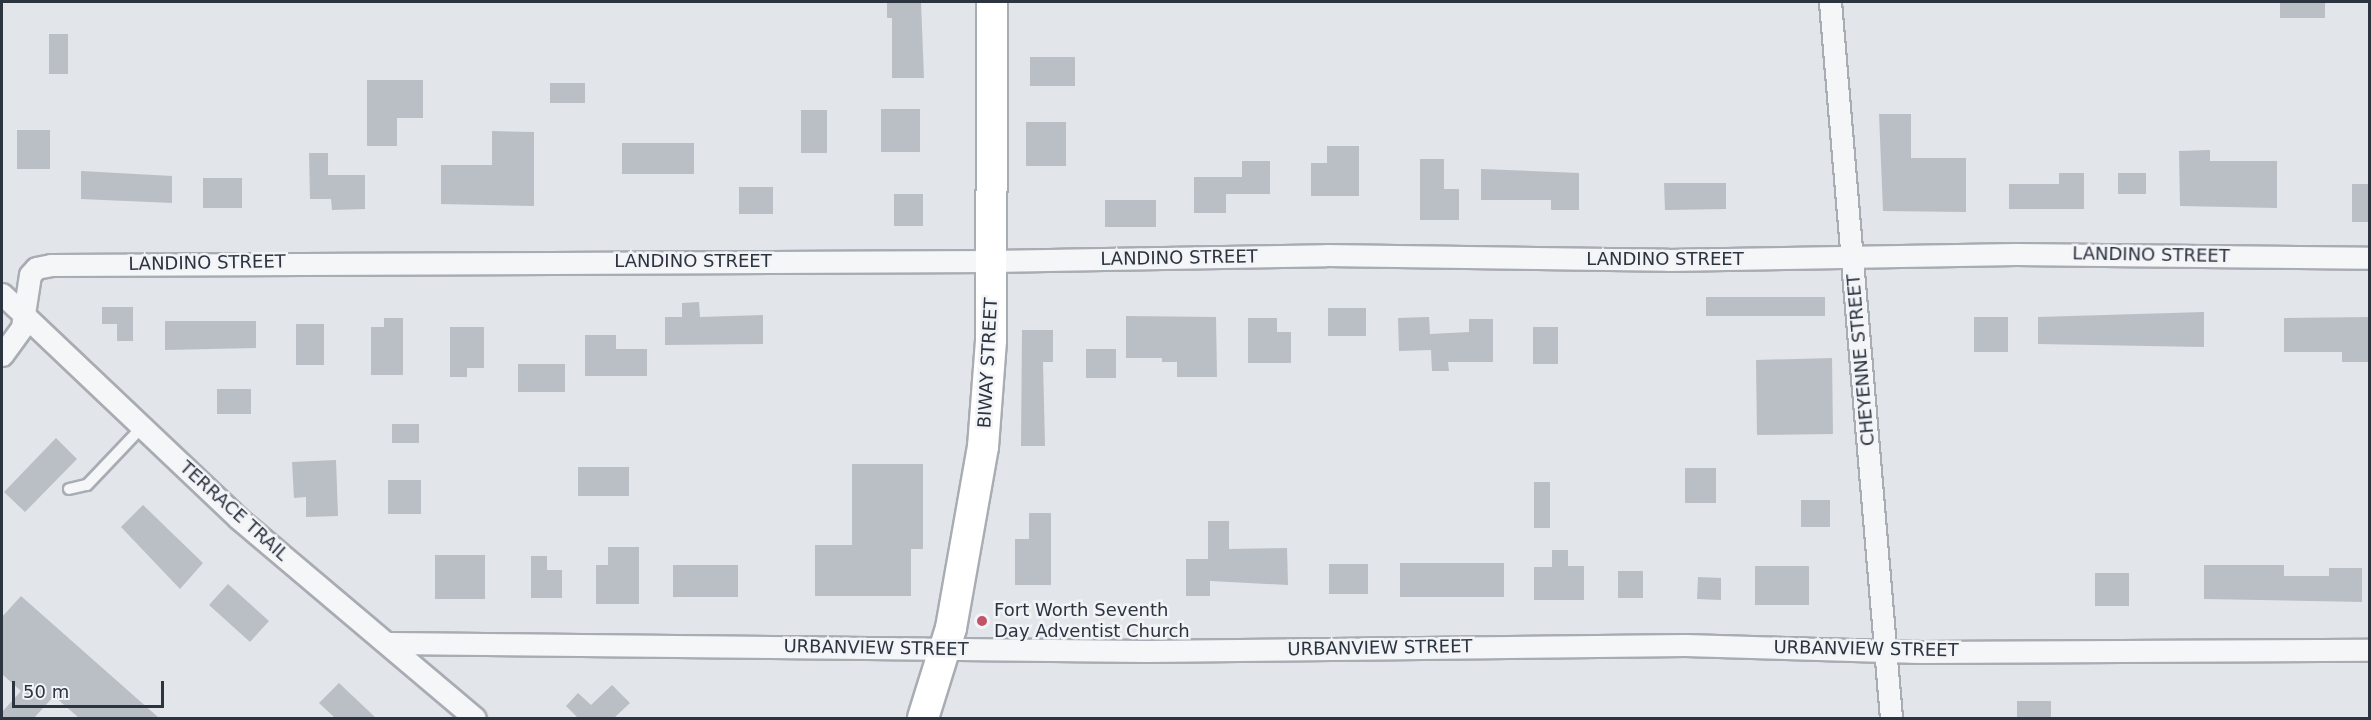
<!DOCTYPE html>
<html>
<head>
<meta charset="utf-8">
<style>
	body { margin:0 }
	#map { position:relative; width:2371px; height:720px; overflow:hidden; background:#e2e5e9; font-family:"DejaVu Sans",sans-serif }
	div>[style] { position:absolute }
	.building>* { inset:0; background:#babfc6 }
	.roads { filter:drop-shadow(2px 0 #a8acb3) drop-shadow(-2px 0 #a8acb3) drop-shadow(0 2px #a8acb3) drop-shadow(0 -2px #a8acb3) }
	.lane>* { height:10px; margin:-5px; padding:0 5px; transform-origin:5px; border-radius:5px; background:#f5f6f8 }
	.street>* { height:21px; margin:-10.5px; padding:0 10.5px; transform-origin:10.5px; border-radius:10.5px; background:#f5f6f8 }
	.secondary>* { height:30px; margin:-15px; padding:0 15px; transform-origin:15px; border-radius:15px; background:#fff }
	.dots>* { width:16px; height:16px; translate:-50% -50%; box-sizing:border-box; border:3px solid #f2f4f7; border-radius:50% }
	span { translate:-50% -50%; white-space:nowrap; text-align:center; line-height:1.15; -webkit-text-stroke:5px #f2f4f7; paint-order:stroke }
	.street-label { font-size:18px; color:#2c3440 }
	.poi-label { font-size:18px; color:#2c3440 }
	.left { translate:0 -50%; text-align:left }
	.frame { position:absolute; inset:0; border:3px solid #2c3440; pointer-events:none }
	.scale { position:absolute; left:12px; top:681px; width:152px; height:27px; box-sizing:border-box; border:3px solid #2c3440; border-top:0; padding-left:8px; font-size:18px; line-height:21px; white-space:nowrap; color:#2c3440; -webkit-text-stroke:4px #f2f4f7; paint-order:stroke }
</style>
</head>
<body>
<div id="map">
	<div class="building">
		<i style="clip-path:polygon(887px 2px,921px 2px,924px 78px,892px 78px,892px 18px,887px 18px)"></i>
		<i style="clip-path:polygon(2280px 2px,2325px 2px,2325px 18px,2280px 18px)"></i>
		<i style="clip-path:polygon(49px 34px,68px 34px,68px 74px,49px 74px)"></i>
		<i style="clip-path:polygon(1030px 57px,1075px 57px,1075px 86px,1030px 86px)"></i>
		<i style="clip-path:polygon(367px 80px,423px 80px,423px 118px,397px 118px,397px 146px,367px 146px)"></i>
		<i style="clip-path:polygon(550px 83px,585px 83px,585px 103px,550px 103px)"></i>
		<i style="clip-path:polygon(881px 109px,920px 109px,920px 152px,881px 152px)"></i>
		<i style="clip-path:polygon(801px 110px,827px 110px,827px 153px,801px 153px)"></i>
		<i style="clip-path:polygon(1879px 114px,1911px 114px,1911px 158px,1966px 158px,1966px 212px,1883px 211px)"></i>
		<i style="clip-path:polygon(1026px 122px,1066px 122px,1066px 166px,1026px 166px)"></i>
		<i style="clip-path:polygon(17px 130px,50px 130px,50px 169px,17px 169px)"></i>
		<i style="clip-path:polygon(492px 131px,534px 132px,534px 206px,441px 204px,441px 165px,492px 165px)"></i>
		<i style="clip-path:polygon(622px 143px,694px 143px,694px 174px,622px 174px)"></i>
		<i style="clip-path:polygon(1327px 146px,1359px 146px,1359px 196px,1311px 196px,1311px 163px,1327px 163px)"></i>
		<i style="clip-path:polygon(2210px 150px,2210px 161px,2277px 161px,2277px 208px,2180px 206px,2179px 151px)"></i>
		<i style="clip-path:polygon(309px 153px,328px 153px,328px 175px,365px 175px,365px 209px,332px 210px,331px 199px,310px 199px)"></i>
		<i style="clip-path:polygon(1420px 159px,1444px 159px,1444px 189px,1459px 189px,1459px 220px,1420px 220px)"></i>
		<i style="clip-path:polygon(1242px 161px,1270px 161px,1270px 194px,1226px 194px,1226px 213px,1194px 213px,1194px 177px,1242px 177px)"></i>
		<i style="clip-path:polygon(1481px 169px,1579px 173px,1579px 210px,1551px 210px,1551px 200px,1481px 200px)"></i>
		<i style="clip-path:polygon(81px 171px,172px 176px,172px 203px,81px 199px)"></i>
		<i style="clip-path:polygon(2059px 173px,2084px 173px,2084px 209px,2009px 209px,2009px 184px,2059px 184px)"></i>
		<i style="clip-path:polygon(2118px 173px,2146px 173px,2146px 194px,2118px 194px)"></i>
		<i style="clip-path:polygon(203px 178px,242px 178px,242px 208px,203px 208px)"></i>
		<i style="clip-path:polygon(1664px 183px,1726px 183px,1726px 209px,1665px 210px)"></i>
		<i style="clip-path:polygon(2352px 184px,2370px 184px,2370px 222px,2352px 222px)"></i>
		<i style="clip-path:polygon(739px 187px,773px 187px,773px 214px,739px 214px)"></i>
		<i style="clip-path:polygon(894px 194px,923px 194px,923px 226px,894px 226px)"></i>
		<i style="clip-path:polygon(1105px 200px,1156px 200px,1156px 227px,1105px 227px)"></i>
		<i style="clip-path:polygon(1706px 297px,1825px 297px,1825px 316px,1706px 316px)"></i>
		<i style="clip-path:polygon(699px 302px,700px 317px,763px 315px,763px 344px,665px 345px,665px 317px,682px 317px,682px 303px)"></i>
		<i style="clip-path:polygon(102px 307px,133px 307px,133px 341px,117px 341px,117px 324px,102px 324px)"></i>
		<i style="clip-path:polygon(1328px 308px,1366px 308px,1366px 336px,1328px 336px)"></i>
		<i style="clip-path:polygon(2204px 312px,2204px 347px,2038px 344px,2038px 317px)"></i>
		<i style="clip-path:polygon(1126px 316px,1216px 317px,1217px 377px,1177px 377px,1177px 362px,1162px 362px,1162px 358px,1126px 358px)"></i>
		<i style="clip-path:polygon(1429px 317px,1430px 334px,1469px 332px,1469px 319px,1493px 319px,1493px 362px,1448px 362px,1449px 371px,1432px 371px,1431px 350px,1399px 351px,1398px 318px)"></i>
		<i style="clip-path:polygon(1974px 317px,2008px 317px,2008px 352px,1974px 352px)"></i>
		<i style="clip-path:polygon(2370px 317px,2370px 362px,2342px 362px,2342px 352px,2284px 352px,2284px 318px)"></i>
		<i style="clip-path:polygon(384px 318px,403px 318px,403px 375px,371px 375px,371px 327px,384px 327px)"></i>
		<i style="clip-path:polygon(1248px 318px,1277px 318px,1277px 332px,1291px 332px,1291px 363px,1248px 363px)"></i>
		<i style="clip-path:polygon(165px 321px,256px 321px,256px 348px,165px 350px)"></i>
		<i style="clip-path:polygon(296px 324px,324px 324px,324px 365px,296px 365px)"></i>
		<i style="clip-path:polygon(450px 327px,484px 327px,484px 368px,467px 368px,467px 377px,450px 377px)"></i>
		<i style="clip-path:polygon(1533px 327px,1558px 327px,1558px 364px,1533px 364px)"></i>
		<i style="clip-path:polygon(1022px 330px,1053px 330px,1053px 362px,1043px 362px,1045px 446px,1021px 446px)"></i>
		<i style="clip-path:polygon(585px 335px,616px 335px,616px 349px,647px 349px,647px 376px,585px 376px)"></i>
		<i style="clip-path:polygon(1086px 349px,1116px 349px,1116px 378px,1086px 378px)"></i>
		<i style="clip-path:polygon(1832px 358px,1833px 434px,1757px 435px,1756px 360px)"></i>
		<i style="clip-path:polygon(518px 364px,565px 364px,565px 392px,518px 392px)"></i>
		<i style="clip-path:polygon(217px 389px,251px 389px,251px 414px,217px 414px)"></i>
		<i style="clip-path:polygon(392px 424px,419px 424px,419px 443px,392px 443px)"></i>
		<i style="clip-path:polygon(56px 438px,77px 459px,25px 512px,4px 492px)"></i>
		<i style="clip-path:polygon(336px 460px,338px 516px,306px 517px,306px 497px,294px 498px,292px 462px)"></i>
		<i style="clip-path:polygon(852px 464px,923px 464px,923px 549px,911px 549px,911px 596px,815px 596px,815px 545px,852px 545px)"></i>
		<i style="clip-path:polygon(578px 467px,629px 467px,629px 496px,578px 496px)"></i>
		<i style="clip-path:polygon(1685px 468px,1716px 468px,1716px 503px,1685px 503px)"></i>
		<i style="clip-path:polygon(388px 480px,421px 480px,421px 514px,388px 514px)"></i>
		<i style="clip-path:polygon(1534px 482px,1550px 482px,1550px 528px,1534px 528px)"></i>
		<i style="clip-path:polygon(1801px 500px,1830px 500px,1830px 527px,1801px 527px)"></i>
		<i style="clip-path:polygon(143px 505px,203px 563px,180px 589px,121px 527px)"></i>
		<i style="clip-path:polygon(1029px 513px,1051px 513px,1051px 585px,1015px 585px,1015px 539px,1029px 539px)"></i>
		<i style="clip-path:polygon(1208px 521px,1229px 521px,1229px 549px,1287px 548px,1288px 585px,1210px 581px,1210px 596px,1186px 596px,1186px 559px,1208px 559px)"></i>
		<i style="clip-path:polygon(608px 547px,639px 547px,639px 604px,596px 604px,596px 565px,608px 565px)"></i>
		<i style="clip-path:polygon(1552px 550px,1568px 550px,1568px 566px,1584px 566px,1584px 600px,1534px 600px,1534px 567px,1552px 567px)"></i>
		<i style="clip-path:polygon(435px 555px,485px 555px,485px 599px,435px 599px)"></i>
		<i style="clip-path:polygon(531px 556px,547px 556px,547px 570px,562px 570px,562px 598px,531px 598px)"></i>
		<i style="clip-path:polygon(1400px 563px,1504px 563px,1504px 597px,1400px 597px)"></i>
		<i style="clip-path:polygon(1329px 564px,1368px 564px,1368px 594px,1329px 594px)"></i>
		<i style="clip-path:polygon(673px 565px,738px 565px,738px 597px,673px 597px)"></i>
		<i style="clip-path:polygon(2204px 565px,2284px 565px,2284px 576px,2329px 576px,2329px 568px,2362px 568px,2362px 602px,2204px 599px)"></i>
		<i style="clip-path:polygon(1755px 566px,1809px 566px,1809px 605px,1755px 605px)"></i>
		<i style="clip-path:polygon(1618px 571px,1643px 571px,1643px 598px,1618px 598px)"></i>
		<i style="clip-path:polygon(2095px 573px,2129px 573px,2129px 606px,2095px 606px)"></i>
		<i style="clip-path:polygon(1698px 577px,1721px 578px,1721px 600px,1697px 599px)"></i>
		<i style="clip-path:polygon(228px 584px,269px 621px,250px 642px,209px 605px)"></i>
		<i style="clip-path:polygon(21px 596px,159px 718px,79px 718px,54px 696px,34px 718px,2px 718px,2px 712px,21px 691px,2px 674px,2px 617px)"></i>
		<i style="clip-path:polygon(339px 683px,376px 718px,335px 718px,319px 703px)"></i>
		<i style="clip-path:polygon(612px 685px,630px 703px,614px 718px,578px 718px,566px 706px,578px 693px,591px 705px)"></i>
		<i style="clip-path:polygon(2017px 701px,2051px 701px,2051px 718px,2017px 718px)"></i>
	</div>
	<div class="roads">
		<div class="lane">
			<i style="left:69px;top:489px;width:18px;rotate:-13deg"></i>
			<i style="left:87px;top:485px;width:80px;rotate:-46.5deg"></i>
		</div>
		<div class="street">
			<i style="left:1830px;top:2px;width:719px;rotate:85.13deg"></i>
			<i style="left:2px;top:294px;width:325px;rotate:43.5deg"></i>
			<i style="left:238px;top:518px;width:310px;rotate:40.2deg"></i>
			<i style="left:2px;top:355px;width:34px;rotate:-54deg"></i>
			<i style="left:22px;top:327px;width:53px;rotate:-81.3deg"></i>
			<i style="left:30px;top:275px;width:9px;rotate:-49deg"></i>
			<i style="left:36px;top:268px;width:15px;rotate:-11deg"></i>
			<i style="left:51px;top:265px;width:941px;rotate:-0.24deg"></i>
			<i style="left:992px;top:261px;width:334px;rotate:-1deg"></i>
			<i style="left:1326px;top:255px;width:342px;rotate:0.8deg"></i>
			<i style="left:1668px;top:260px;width:348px;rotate:-1deg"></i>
			<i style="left:2016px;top:254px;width:354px;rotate:0.6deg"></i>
			<i style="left:390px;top:643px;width:756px;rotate:0.61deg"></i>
			<i style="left:1146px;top:651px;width:539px;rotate:-0.64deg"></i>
			<i style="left:1685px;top:645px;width:237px;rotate:1.7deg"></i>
			<i style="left:1922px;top:652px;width:448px;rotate:-0.3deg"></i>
		</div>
		<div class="secondary">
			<i style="left:923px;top:718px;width:94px;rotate:-72.7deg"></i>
			<i style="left:951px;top:628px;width:184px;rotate:-80deg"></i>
			<i style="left:983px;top:447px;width:107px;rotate:-85.7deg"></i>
			<i style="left:991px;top:340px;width:338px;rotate:-89.8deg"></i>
		</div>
	</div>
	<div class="dots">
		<i style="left:982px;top:621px;background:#c25467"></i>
	</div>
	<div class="street-label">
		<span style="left:2151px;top:255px;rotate:1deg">LANDINO STREET</span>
		<span style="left:1179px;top:258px;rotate:-1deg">LANDINO STREET</span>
		<span style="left:1665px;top:259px">LANDINO STREET</span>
		<span style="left:693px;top:261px">LANDINO STREET</span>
		<span style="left:207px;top:263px;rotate:-1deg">LANDINO STREET</span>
		<span style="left:1861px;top:360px;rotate:-95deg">CHEYENNE STREET</span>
		<span style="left:988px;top:363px;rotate:-87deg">BIWAY STREET</span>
		<span style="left:234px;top:511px;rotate:42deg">TERRACE TRAIL</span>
		<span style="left:876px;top:648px;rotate:1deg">URBANVIEW STREET</span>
		<span style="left:1380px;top:648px;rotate:-1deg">URBANVIEW STREET</span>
		<span style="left:1866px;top:649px;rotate:1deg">URBANVIEW STREET</span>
	</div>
	<div class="poi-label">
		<span class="left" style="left:994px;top:621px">Fort Worth Seventh<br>Day Adventist Church</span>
	</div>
	<div class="frame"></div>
	<div class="scale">50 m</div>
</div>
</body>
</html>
